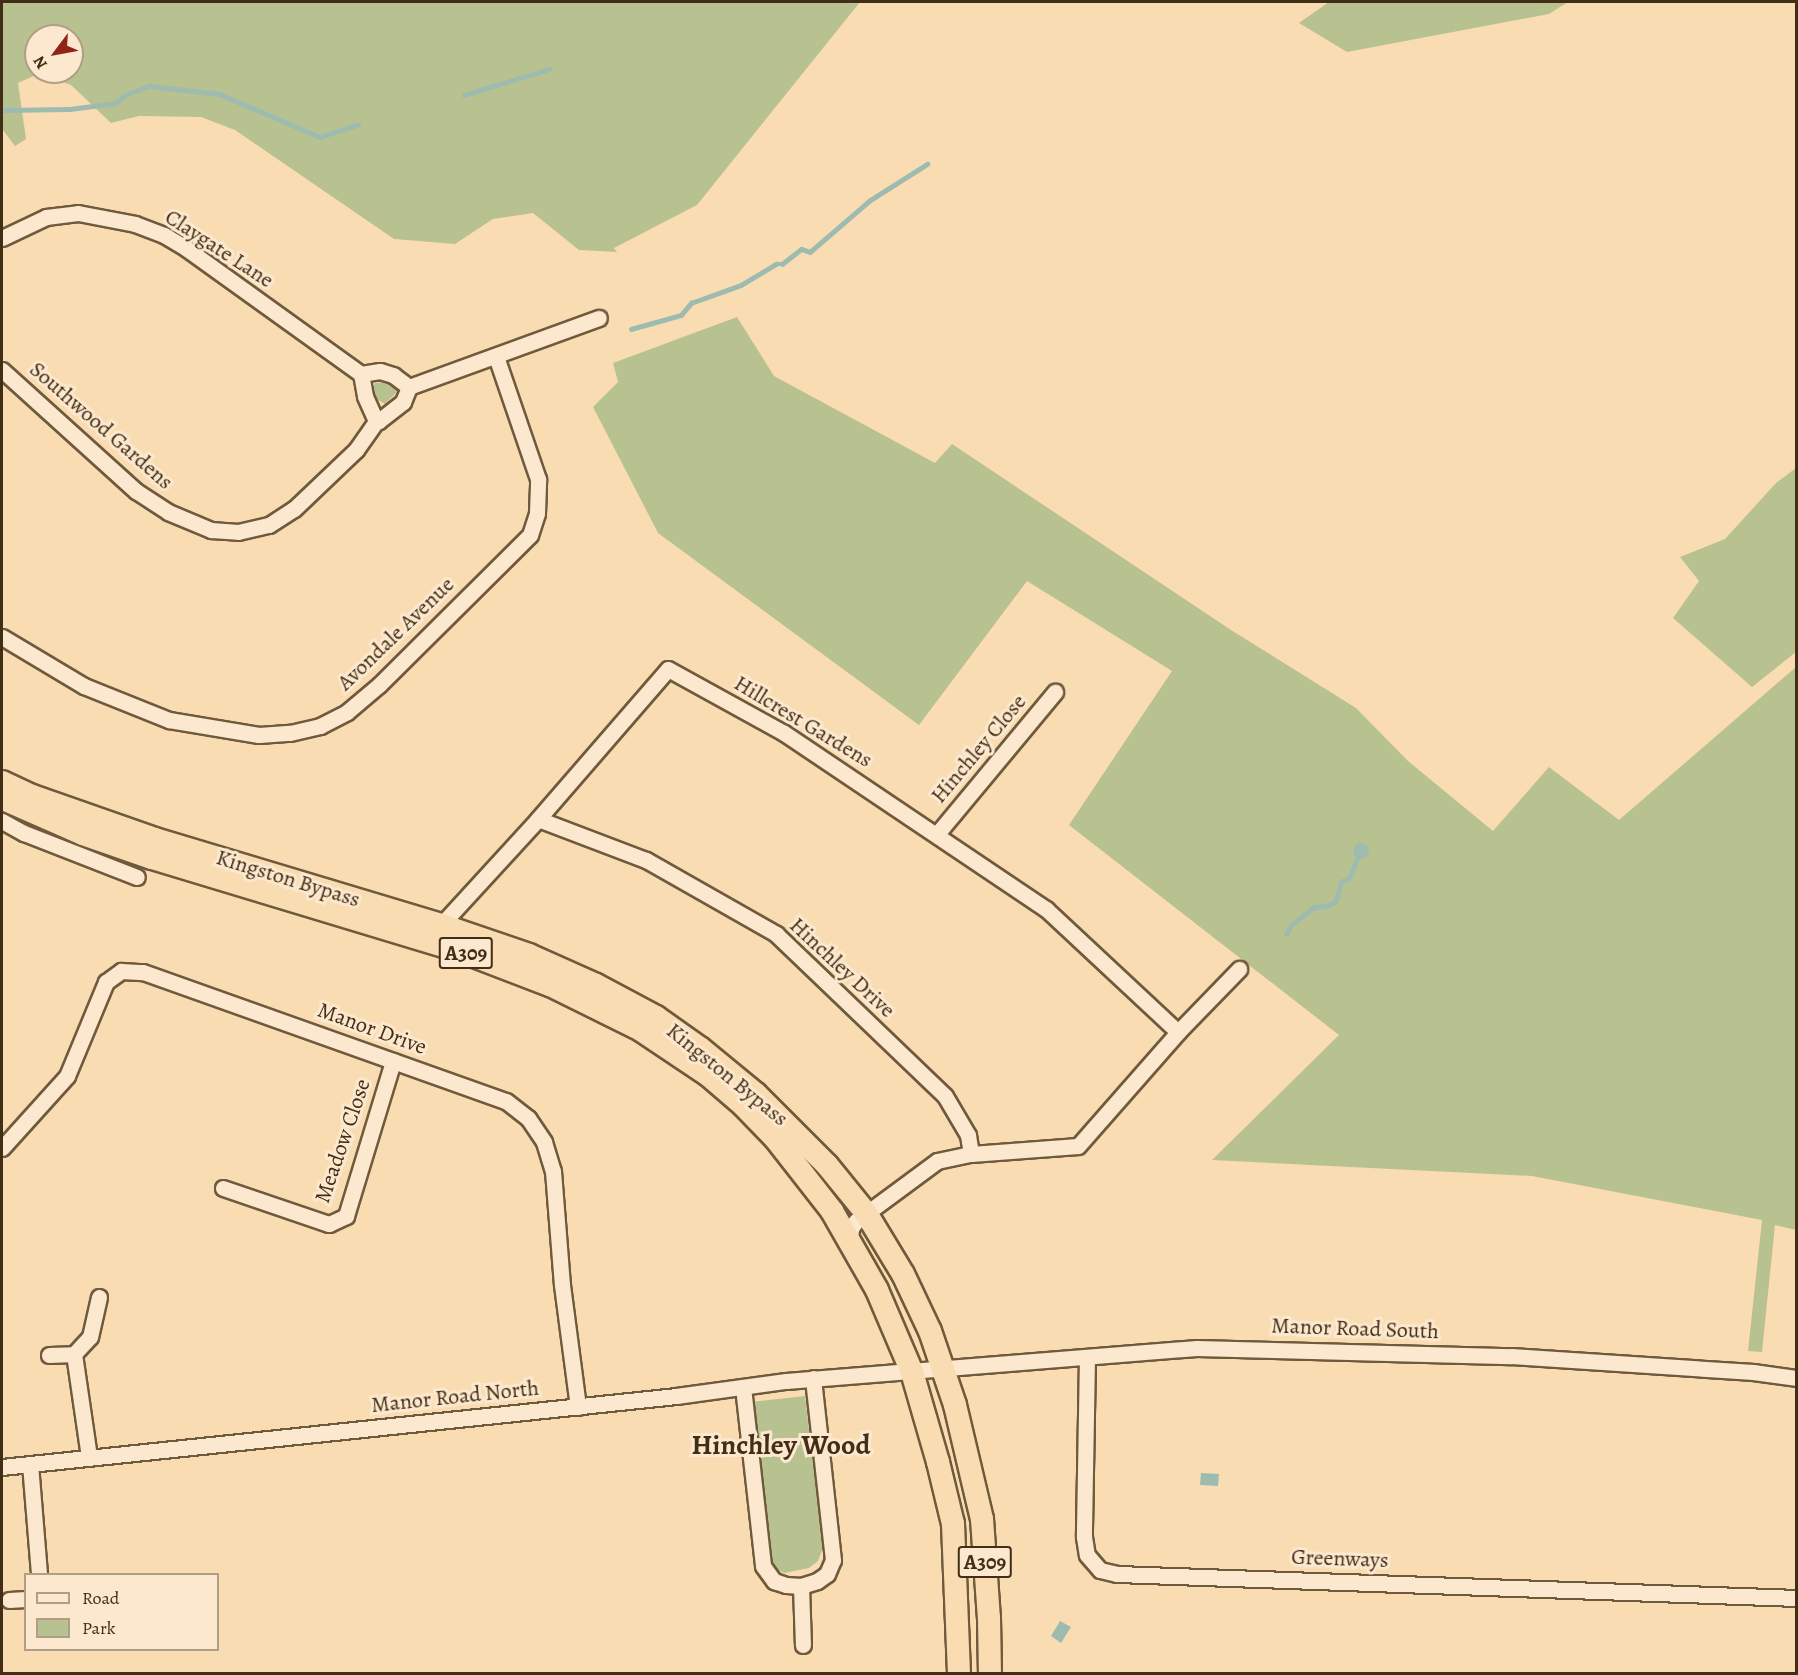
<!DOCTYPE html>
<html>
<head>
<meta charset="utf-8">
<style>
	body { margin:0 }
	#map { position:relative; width:1798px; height:1675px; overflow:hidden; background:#fadcb3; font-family:Alegreya,serif }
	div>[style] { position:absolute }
	.green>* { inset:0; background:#b8c291 }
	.water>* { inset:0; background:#9ebbaf }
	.round { border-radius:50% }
	.stream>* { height:4.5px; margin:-2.25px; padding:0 2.25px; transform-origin:2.25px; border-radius:2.25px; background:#9ebbaf }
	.roads { filter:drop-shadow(2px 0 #6f5a3c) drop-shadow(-2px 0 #6f5a3c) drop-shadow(0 2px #6f5a3c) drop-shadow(0 -2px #6f5a3c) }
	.minor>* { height:15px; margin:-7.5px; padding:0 7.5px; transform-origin:7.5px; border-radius:7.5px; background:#fce8ce }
	.highway>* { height:22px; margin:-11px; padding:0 11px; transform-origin:11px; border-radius:11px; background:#fadcb3 }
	span { translate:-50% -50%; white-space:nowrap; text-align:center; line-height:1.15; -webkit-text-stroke:6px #fce8ce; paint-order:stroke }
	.shield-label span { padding:2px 4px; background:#fce8ce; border:2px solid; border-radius:4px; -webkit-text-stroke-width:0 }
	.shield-label { font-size:21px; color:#412e15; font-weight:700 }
	.street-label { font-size:22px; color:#412e15 }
	.district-label { font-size:28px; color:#412e15; font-weight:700 }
	.frame { position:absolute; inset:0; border:3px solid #412e15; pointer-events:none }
	.legend { position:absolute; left:24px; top:1573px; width:195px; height:78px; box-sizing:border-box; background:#fce8ce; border:2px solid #b19e84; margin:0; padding:8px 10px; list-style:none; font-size:18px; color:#412e15 }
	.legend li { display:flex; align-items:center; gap:12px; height:30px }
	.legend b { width:30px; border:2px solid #b19e84 }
	.north { position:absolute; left:24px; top:24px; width:60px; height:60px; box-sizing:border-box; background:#fce8ce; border:2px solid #b19e84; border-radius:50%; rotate:238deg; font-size:16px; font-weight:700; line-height:24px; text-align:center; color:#412e15 }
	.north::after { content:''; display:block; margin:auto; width:21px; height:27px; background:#8f2418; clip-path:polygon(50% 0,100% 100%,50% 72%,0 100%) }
</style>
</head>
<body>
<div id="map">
	<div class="green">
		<i style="clip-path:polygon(evenodd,2px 2px,860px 2px,697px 205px,614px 248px,617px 252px,579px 250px,533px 213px,493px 219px,455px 244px,394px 239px,235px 130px,201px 117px,139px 116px,111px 123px,71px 85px,40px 73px,18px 83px,26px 139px,15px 146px,2px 129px,2px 2px,36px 36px,72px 36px,72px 72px,36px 72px,36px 36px)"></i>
		<i style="clip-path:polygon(1329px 2px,1568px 2px,1549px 14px,1347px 52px,1299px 23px)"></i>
		<i style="clip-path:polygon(737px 317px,774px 376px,935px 463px,952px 444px,1231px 630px,1356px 708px,1408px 761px,1493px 831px,1549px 767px,1619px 820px,1796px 667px,1796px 1230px,1775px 1225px,1762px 1352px,1748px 1351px,1762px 1220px,1532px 1176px,1212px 1160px,1339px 1035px,1069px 825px,1172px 671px,1027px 581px,919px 725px,658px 533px,593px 407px,618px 382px,613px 363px)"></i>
		<i style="clip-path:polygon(385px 382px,396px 386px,397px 392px,385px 404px,378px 400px,373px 389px,375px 383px)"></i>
		<i style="clip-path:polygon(1796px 468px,1796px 652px,1752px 687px,1673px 618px,1699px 581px,1680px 557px,1725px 539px,1776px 483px)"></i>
		<i style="clip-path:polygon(805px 1396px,823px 1548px,818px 1561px,809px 1568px,784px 1573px,775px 1568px,768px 1558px,750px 1402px)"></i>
	</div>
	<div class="water">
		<i class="round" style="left:1353px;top:843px;width:16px;height:16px"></i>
		<i style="clip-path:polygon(1201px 1473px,1219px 1474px,1218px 1486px,1200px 1485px)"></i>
		<i style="clip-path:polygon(1060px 1621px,1071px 1627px,1061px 1643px,1051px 1636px)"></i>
	</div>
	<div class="stream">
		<i style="left:464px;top:95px;width:89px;rotate:-17deg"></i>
		<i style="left:2px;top:110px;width:68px;rotate:-0.8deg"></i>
		<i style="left:70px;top:109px;width:46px;rotate:-7.4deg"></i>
		<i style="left:116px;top:103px;width:12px;rotate:-42deg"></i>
		<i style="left:125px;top:95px;width:26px;rotate:-21deg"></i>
		<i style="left:149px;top:86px;width:71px;rotate:6.4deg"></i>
		<i style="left:220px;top:94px;width:109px;rotate:23.3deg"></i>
		<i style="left:320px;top:137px;width:40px;rotate:-18deg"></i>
		<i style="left:631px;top:329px;width:52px;rotate:-15.6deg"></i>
		<i style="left:681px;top:315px;width:16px;rotate:-50deg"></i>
		<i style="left:691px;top:303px;width:53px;rotate:-19.8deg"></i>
		<i style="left:741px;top:285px;width:41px;rotate:-31deg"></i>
		<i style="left:776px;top:264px;width:6px"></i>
		<i style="left:782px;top:264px;width:24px;rotate:-38deg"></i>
		<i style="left:801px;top:249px;width:9px;rotate:18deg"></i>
		<i style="left:810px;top:252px;width:78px;rotate:-40.8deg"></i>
		<i style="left:869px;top:201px;width:69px;rotate:-32.5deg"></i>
		<i style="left:1286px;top:934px;width:10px;rotate:-61deg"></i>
		<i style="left:1291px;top:925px;width:29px;rotate:-38deg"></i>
		<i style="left:1314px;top:907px;width:13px;rotate:-4deg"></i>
		<i style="left:1327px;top:906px;width:10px;rotate:-29deg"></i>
		<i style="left:1336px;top:901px;width:20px;rotate:-75deg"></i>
		<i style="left:1341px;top:882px;width:9px;rotate:-27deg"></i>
		<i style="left:1349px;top:878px;width:22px;rotate:-68deg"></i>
	</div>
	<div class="roads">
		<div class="minor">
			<i style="left:2px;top:238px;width:49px;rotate:-25.5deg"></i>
			<i style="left:46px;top:217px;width:32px;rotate:-7deg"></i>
			<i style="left:78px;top:213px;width:58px;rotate:10.9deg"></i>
			<i style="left:135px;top:224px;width:31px;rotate:21deg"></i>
			<i style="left:164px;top:235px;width:27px;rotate:31deg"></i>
			<i style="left:187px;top:249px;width:214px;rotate:35.7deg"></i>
			<i style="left:2px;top:370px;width:181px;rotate:42.1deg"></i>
			<i style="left:136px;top:491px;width:38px;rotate:33deg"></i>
			<i style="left:168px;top:512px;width:47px;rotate:22.7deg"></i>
			<i style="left:211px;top:530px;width:27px;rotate:4deg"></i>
			<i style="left:238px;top:532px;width:32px;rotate:-13deg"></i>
			<i style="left:269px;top:525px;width:30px;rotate:-33deg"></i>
			<i style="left:294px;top:509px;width:86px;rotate:-43.6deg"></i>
			<i style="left:356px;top:450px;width:35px;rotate:-55deg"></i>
			<i style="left:380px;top:371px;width:14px;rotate:17deg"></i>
			<i style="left:393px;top:375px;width:20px;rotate:37deg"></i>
			<i style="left:409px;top:387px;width:16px;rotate:112deg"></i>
			<i style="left:403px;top:402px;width:31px;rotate:142deg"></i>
			<i style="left:379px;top:421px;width:3px;rotate:180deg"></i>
			<i style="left:376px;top:421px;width:27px;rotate:-114deg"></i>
			<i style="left:365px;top:396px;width:22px;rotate:-100deg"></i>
			<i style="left:361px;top:374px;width:19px;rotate:-9deg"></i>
			<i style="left:409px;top:387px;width:202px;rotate:-20deg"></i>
			<i style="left:2px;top:637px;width:96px;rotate:30.9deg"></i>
			<i style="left:84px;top:686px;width:92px;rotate:21.8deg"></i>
			<i style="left:169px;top:720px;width:91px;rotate:9.5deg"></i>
			<i style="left:259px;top:735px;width:31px;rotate:-4deg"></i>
			<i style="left:290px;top:733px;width:31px;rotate:-13deg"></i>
			<i style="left:320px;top:726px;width:30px;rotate:-27deg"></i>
			<i style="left:347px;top:712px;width:42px;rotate:-40.2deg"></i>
			<i style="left:379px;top:685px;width:213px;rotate:-44.8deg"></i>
			<i style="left:530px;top:535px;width:23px;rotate:-72deg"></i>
			<i style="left:537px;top:513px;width:34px;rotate:-88deg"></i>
			<i style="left:538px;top:479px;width:130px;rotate:-108.9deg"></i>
			<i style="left:538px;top:819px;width:116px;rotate:20.8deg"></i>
			<i style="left:646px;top:860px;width:150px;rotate:29.6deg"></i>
			<i style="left:776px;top:934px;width:234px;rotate:43.8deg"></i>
			<i style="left:945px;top:1096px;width:45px;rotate:59.5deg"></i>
			<i style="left:968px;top:1135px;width:19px;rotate:81deg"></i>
			<i style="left:2px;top:821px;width:25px;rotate:29deg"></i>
			<i style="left:24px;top:833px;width:121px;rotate:21.3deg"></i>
			<i style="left:937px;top:834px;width:185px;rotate:-50.3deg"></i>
			<i style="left:441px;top:925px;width:144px;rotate:-47.5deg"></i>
			<i style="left:538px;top:819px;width:198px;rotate:-49.1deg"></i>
			<i style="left:668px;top:669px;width:132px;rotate:28.9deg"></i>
			<i style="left:784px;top:733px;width:316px;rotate:33.9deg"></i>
			<i style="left:1046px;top:909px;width:180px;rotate:43deg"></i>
			<i style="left:2px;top:1148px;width:97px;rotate:-47.9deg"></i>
			<i style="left:67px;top:1076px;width:102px;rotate:-67.5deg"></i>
			<i style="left:106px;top:982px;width:19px;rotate:-36deg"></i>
			<i style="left:121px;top:971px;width:22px;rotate:3deg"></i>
			<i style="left:143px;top:972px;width:385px;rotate:19.6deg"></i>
			<i style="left:506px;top:1101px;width:28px;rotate:38deg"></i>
			<i style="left:528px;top:1118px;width:29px;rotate:56deg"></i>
			<i style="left:544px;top:1142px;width:30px;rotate:73deg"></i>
			<i style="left:553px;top:1171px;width:114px;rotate:85.5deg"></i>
			<i style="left:562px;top:1285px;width:123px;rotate:82.5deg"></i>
			<i style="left:223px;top:1188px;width:112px;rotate:18.8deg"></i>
			<i style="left:329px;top:1224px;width:19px;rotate:-25deg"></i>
			<i style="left:346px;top:1216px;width:162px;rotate:-73.1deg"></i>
			<i style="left:850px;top:1239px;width:11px;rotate:-85deg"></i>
			<i style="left:851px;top:1228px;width:9px;rotate:-54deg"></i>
			<i style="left:856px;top:1221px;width:101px;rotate:-36.5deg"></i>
			<i style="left:937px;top:1161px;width:35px;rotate:-12deg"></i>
			<i style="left:971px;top:1154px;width:107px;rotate:-4.3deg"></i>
			<i style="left:1078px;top:1146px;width:152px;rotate:-48.7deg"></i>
			<i style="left:1178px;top:1032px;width:88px;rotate:-45.9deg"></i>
			<i style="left:74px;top:1354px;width:104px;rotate:81.7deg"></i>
			<i style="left:49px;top:1355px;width:25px;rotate:-2deg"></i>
			<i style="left:74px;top:1354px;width:23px;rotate:-47deg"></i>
			<i style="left:90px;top:1337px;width:41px;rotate:-77.3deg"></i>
			<i style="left:1087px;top:1357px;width:180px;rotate:91deg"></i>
			<i style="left:1084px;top:1537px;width:18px;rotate:81deg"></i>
			<i style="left:1087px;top:1555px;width:20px;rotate:49deg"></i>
			<i style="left:1100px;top:1570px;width:17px;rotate:13deg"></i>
			<i style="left:1117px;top:1574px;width:679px;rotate:2.02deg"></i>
			<i style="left:743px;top:1387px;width:180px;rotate:83.6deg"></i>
			<i style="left:763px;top:1566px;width:19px;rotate:54deg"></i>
			<i style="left:774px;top:1581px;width:13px;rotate:18deg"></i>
			<i style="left:786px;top:1585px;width:15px;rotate:4deg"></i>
			<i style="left:801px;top:1586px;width:17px;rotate:-17deg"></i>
			<i style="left:817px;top:1581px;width:12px;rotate:-35deg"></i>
			<i style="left:827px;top:1574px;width:15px;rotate:-67deg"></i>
			<i style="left:833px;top:1560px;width:183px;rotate:-96.3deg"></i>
			<i style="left:30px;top:1464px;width:110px;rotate:85.3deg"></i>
			<i style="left:2px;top:1467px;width:678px;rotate:-6.01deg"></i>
			<i style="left:676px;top:1396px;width:111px;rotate:-7.8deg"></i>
			<i style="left:786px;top:1381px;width:412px;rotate:-4.6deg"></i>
			<i style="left:1197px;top:1348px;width:314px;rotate:1.5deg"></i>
			<i style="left:1511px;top:1356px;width:243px;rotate:3.8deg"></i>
			<i style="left:1753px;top:1372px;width:43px;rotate:7.9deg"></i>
			<i style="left:801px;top:1586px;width:59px;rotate:88.1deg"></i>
			<i style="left:9px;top:1600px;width:17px;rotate:-3deg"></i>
		</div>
		<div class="highway">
			<i style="left:2px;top:782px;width:33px;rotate:25deg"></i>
			<i style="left:32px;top:796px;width:130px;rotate:19.3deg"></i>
			<i style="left:155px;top:839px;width:299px;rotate:16.7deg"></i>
			<i style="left:441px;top:925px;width:93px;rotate:18.8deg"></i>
			<i style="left:529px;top:955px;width:73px;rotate:24.1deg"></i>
			<i style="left:596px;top:985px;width:68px;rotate:28.1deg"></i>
			<i style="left:656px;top:1017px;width:54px;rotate:35.2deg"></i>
			<i style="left:700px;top:1048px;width:72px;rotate:39.4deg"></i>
			<i style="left:756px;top:1094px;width:100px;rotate:45deg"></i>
			<i style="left:827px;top:1165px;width:62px;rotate:50.9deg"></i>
			<i style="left:866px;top:1213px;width:71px;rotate:58.8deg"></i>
			<i style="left:903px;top:1274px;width:63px;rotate:64.7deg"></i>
			<i style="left:930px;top:1331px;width:78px;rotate:71.3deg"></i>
			<i style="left:955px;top:1405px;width:117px;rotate:76.7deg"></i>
			<i style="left:982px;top:1519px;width:99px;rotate:86deg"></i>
			<i style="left:989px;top:1618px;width:56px;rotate:89deg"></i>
			<i style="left:3px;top:799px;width:87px;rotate:23.6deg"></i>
			<i style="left:83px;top:834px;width:73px;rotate:19.2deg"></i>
			<i style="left:152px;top:858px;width:328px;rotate:16.8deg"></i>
			<i style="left:466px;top:953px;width:90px;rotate:20.9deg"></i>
			<i style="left:550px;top:985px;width:102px;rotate:26.3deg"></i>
			<i style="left:641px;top:1030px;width:81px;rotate:33.9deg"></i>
			<i style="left:708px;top:1075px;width:46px;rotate:40.6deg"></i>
			<i style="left:743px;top:1105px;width:46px;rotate:45.9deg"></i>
			<i style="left:775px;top:1138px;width:93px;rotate:52deg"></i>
			<i style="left:832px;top:1211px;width:91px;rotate:60.3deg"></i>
			<i style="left:877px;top:1290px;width:89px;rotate:66.9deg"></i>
			<i style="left:912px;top:1372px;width:94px;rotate:73.9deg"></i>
			<i style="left:938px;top:1462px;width:64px;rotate:76.4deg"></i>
			<i style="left:953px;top:1524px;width:150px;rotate:87.7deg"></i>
		</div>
	</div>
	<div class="shield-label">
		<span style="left:466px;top:953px">A309</span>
		<span style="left:985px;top:1562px">A309</span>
	</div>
	<div class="street-label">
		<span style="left:219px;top:249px;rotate:33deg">Claygate Lane</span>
		<span style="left:101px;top:426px;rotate:41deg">Southwood Gardens</span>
		<span style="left:396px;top:634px;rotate:-44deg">Avondale Avenue</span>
		<span style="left:803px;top:722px;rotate:31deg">Hillcrest Gardens</span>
		<span style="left:979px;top:749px;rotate:-50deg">Hinchley Close</span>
		<span style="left:288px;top:879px;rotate:17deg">Kingston Bypass</span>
		<span style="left:842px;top:968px;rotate:43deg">Hinchley Drive</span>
		<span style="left:372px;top:1029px;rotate:20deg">Manor Drive</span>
		<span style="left:727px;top:1075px;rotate:39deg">Kingston Bypass</span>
		<span style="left:343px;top:1141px;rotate:-71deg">Meadow Close</span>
		<span style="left:1355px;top:1329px;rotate:2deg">Manor Road South</span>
		<span style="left:455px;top:1397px;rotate:-6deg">Manor Road North</span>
		<span style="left:1340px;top:1559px;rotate:2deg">Greenways</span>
	</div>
	<div class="district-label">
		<span style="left:781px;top:1445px">Hinchley Wood</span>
	</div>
	<div class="frame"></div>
	<ul class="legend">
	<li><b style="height:8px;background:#fce8ce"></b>Road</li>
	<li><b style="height:16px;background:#b8c291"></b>Park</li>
	</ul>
	<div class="north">N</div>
</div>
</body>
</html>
